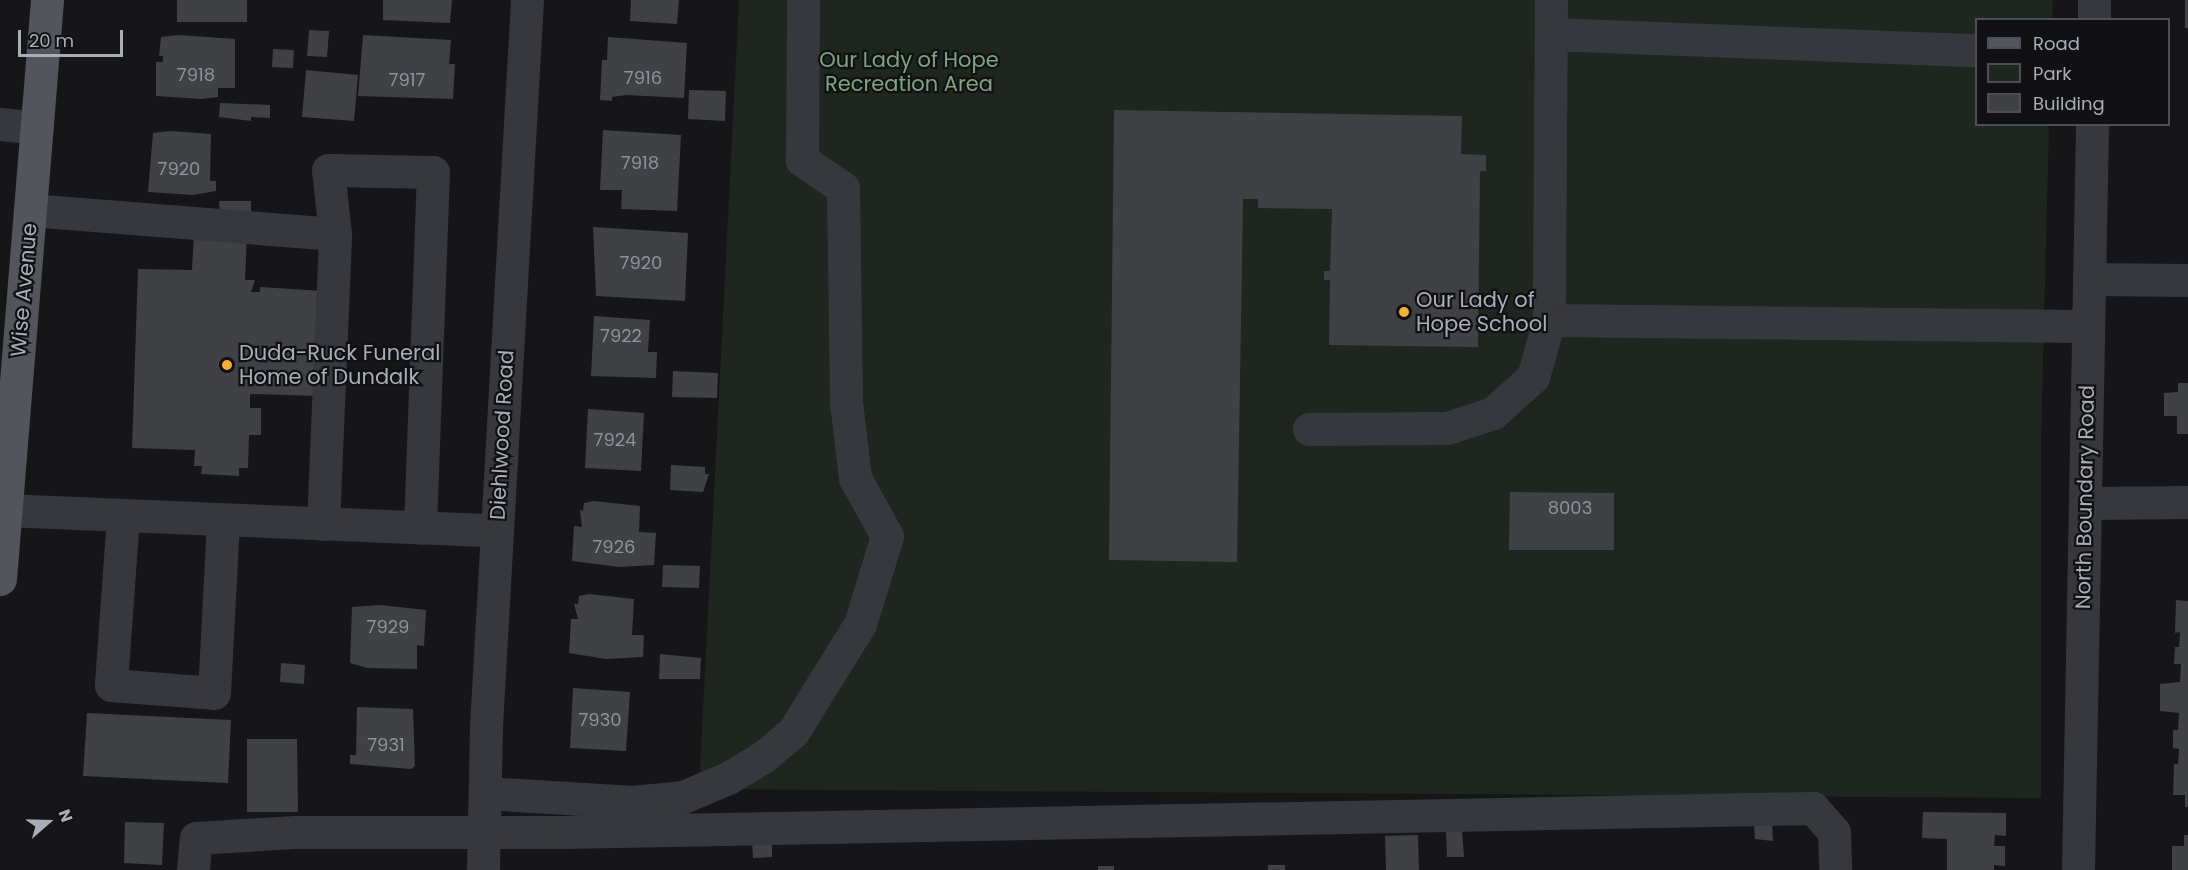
<!DOCTYPE html>
<html>
<head>
<meta charset="utf-8">
<style>
	body { margin:0 }
	#map { position:relative; width:2188px; height:870px; overflow:hidden; background:#161618; font-family:Poppins,sans-serif }
	div>[style] { position:absolute }
	.green>* { inset:0; background:#1e261f }
	.building>* { inset:0; background:#404145 }
	.minor>* { height:33px; margin:-16.5px; padding:0 16.5px; transform-origin:16.5px; border-radius:16.5px; background:#37383d }
	.major>* { height:33px; margin:-16.5px; padding:0 16.5px; transform-origin:16.5px; border-radius:16.5px; background:#53555c }
	.dots>* { width:16px; height:16px; translate:-50% -50%; box-sizing:border-box; border:3px solid #111113; border-radius:50% }
	span { translate:-50% -50%; white-space:nowrap; text-align:center; line-height:1.15; -webkit-text-stroke:4.5px #111113; paint-order:stroke }
	.number-label { font-size:18px; color:#8e929b }
	.number-label span { -webkit-text-stroke-width:0 }
	.park-label { font-size:21px; color:#7fa381 }
	.street-label { font-size:21px; color:#a8adb8 }
	.poi-label { font-size:21px; color:#a8adb8 }
	.left { translate:0 -50%; text-align:left }
	.legend { position:absolute; left:1975px; top:18px; width:195px; height:108px; box-sizing:border-box; background:#111113; border:2px solid #4d4f55; margin:0; padding:8px 10px; list-style:none; font-size:18px; color:#a8adb8 }
	.legend li { display:flex; align-items:center; gap:12px; height:30px }
	.legend b { width:30px; border:2px solid #4d4f55 }
	.north { position:absolute; left:18px; top:792px; width:60px; height:60px; -webkit-text-stroke:4px #111113; paint-order:stroke; rotate:70deg; font-size:16px; font-weight:700; line-height:24px; text-align:center; color:#a8adb8 }
	.north::after { content:''; display:block; margin:auto; width:21px; height:27px; background:#a8adb8; clip-path:polygon(50% 0,100% 100%,50% 72%,0 100%) }
	.scale { position:absolute; left:18px; top:30px; width:105px; height:27px; box-sizing:border-box; border:3px solid #a8adb8; border-top:0; padding-left:8px; font-size:18px; line-height:21px; white-space:nowrap; color:#a8adb8; -webkit-text-stroke:4px #111113; paint-order:stroke }
</style>
</head>
<body>
<div id="map">
	<div class="green">
		<i style="clip-path:polygon(739px 0,2053px 0,2052px 19px,1976px 20px,1976px 124px,2049px 125px,2041px 442px,2041px 798px,699px 789px)"></i>
	</div>
	<div class="building">
		<i style="clip-path:polygon(177px 0,247px 0,247px 22px,177px 22px)"></i>
		<i style="clip-path:polygon(383px 0,452px 0,450px 23px,383px 20px)"></i>
		<i style="clip-path:polygon(631px 0,679px 0,677px 24px,630px 21px)"></i>
		<i style="clip-path:polygon(2185px 0,2188px 0,2188px 28px,2185px 28px)"></i>
		<i style="clip-path:polygon(309px 30px,329px 31px,327px 57px,307px 56px)"></i>
		<i style="clip-path:polygon(178px 35px,235px 39px,235px 88px,218px 88px,218px 97px,201px 99px,156px 96px,156px 62px,163px 62px,163px 56px,159px 56px,161px 37px)"></i>
		<i style="clip-path:polygon(363px 35px,451px 40px,449px 64px,455px 64px,453px 99px,358px 96px)"></i>
		<i style="clip-path:polygon(608px 37px,687px 43px,684px 98px,626px 95px,612px 97px,612px 101px,600px 100px,602px 60px,607px 60px)"></i>
		<i style="clip-path:polygon(273px 49px,294px 50px,293px 68px,272px 67px)"></i>
		<i style="clip-path:polygon(306px 70px,358px 75px,354px 121px,302px 117px)"></i>
		<i style="clip-path:polygon(689px 90px,726px 91px,725px 121px,688px 119px)"></i>
		<i style="clip-path:polygon(220px 103px,270px 105px,270px 118px,251px 117px,251px 121px,219px 117px)"></i>
		<i style="clip-path:polygon(1114px 110px,1462px 116px,1461px 154px,1486px 155px,1486px 171px,1480px 171px,1478px 347px,1329px 345px,1330px 280px,1324px 280px,1324px 271px,1330px 271px,1332px 209px,1258px 208px,1258px 199px,1243px 199px,1237px 562px,1109px 560px)"></i>
		<i style="clip-path:polygon(603px 130px,681px 135px,677px 211px,621px 209px,622px 190px,600px 190px)"></i>
		<i style="clip-path:polygon(170px 131px,211px 134px,210px 181px,216px 181px,216px 191px,193px 195px,148px 192px,153px 133px)"></i>
		<i style="clip-path:polygon(219px 201px,251px 201px,251px 217px,220px 217px)"></i>
		<i style="clip-path:polygon(593px 227px,688px 233px,685px 301px,596px 296px)"></i>
		<i style="clip-path:polygon(194px 233px,247px 234px,245px 280px,255px 280px,251px 292px,260px 292px,260px 287px,322px 291px,318px 396px,250px 394px,250px 408px,261px 408px,261px 435px,249px 435px,248px 468px,239px 468px,239px 476px,201px 474px,202px 466px,194px 466px,195px 450px,132px 448px,138px 269px,192px 270px)"></i>
		<i style="clip-path:polygon(594px 316px,650px 320px,648px 352px,657px 352px,656px 378px,591px 376px)"></i>
		<i style="clip-path:polygon(673px 371px,718px 373px,717px 398px,672px 397px)"></i>
		<i style="clip-path:polygon(2178px 383px,2188px 383px,2188px 434px,2177px 434px,2177px 416px,2164px 416px,2164px 393px,2178px 392px)"></i>
		<i style="clip-path:polygon(588px 409px,644px 413px,641px 471px,585px 468px)"></i>
		<i style="clip-path:polygon(671px 465px,705px 467px,705px 474px,709px 474px,703px 492px,670px 490px)"></i>
		<i style="clip-path:polygon(1510px 492px,1614px 493px,1614px 550px,1509px 550px)"></i>
		<i style="clip-path:polygon(594px 501px,640px 506px,639px 532px,656px 533px,654px 565px,619px 567px,572px 561px,574px 526px,582px 527px,580px 510px,583px 511px,584px 503px)"></i>
		<i style="clip-path:polygon(663px 565px,700px 566px,699px 588px,662px 587px)"></i>
		<i style="clip-path:polygon(589px 594px,634px 599px,632px 635px,644px 635px,643px 657px,606px 659px,569px 653px,571px 619px,578px 619px,574px 604px,578px 604px,579px 596px)"></i>
		<i style="clip-path:polygon(2176px 600px,2188px 601px,2188px 807px,2185px 807px,2185px 795px,2173px 795px,2174px 764px,2178px 764px,2179px 749px,2173px 748px,2173px 730px,2178px 730px,2179px 713px,2160px 711px,2160px 684px,2180px 682px,2181px 664px,2174px 664px,2175px 647px,2179px 647px,2180px 632px,2175px 633px)"></i>
		<i style="clip-path:polygon(380px 605px,426px 610px,424px 646px,417px 645px,417px 669px,368px 668px,350px 663px,352px 607px)"></i>
		<i style="clip-path:polygon(660px 654px,701px 658px,700px 679px,659px 679px)"></i>
		<i style="clip-path:polygon(281px 663px,305px 665px,304px 684px,280px 682px)"></i>
		<i style="clip-path:polygon(573px 688px,630px 692px,626px 751px,570px 748px)"></i>
		<i style="clip-path:polygon(357px 707px,413px 709px,415px 766px,411px 769px,350px 764px,350px 755px,356px 755px)"></i>
		<i style="clip-path:polygon(87px 713px,231px 720px,228px 783px,83px 776px)"></i>
		<i style="clip-path:polygon(247px 739px,297px 739px,298px 812px,247px 812px)"></i>
		<i style="clip-path:polygon(1923px 812px,2006px 813px,2006px 836px,1995px 835px,1994px 846px,2005px 846px,2005px 866px,1994px 865px,1994px 870px,1947px 870px,1947px 839px,1922px 838px)"></i>
		<i style="clip-path:polygon(125px 822px,164px 823px,162px 865px,124px 863px)"></i>
		<i style="clip-path:polygon(1772px 822px,1773px 841px,1755px 839px,1754px 826px)"></i>
		<i style="clip-path:polygon(1462px 830px,1464px 857px,1447px 857px,1446px 831px)"></i>
		<i style="clip-path:polygon(1418px 835px,1419px 870px,1386px 870px,1385px 836px)"></i>
		<i style="clip-path:polygon(2184px 835px,2188px 835px,2188px 870px,2172px 870px,2172px 846px,2184px 846px)"></i>
		<i style="clip-path:polygon(772px 839px,772px 857px,753px 858px,752px 840px)"></i>
		<i style="clip-path:polygon(1268px 865px,1285px 865px,1285px 870px,1268px 870px)"></i>
		<i style="clip-path:polygon(1098px 866px,1114px 866px,1114px 870px,1098px 870px)"></i>
	</div>
	<div class="minor">
		<i style="left:1551px;top:0;width:320px;rotate:90.4deg"></i>
		<i style="left:1549px;top:320px;width:539px;rotate:0.64deg"></i>
		<i style="left:2094px;top:20px;width:20px;rotate:-90deg"></i>
		<i style="left:1551px;top:34px;width:425px;rotate:2.2deg"></i>
		<i style="left:0;top:124px;width:37px;rotate:6deg"></i>
		<i style="left:30px;top:210px;width:306px;rotate:4.5deg"></i>
		<i style="left:335px;top:234px;width:64px;rotate:-96.2deg"></i>
		<i style="left:328px;top:170px;width:105px;rotate:1.1deg"></i>
		<i style="left:433px;top:172px;width:356px;rotate:92.1deg"></i>
		<i style="left:2089px;top:279px;width:99px;rotate:0.6deg"></i>
		<i style="left:1309px;top:429px;width:138px;rotate:-0.4deg"></i>
		<i style="left:1447px;top:428px;width:48px;rotate:-18.1deg"></i>
		<i style="left:1493px;top:413px;width:54px;rotate:-42deg"></i>
		<i style="left:1533px;top:377px;width:59px;rotate:-74.3deg"></i>
		<i style="left:2086px;top:503px;width:102px;rotate:-0.6deg"></i>
		<i style="left:5px;top:510px;width:492px;rotate:2.4deg"></i>
		<i style="left:123px;top:516px;width:169px;rotate:94.1deg"></i>
		<i style="left:111px;top:685px;width:103px;rotate:4.4deg"></i>
		<i style="left:214px;top:693px;width:173px;rotate:-87deg"></i>
		<i style="left:323px;top:524px;width:290px;rotate:-87.6deg"></i>
		<i style="left:485px;top:793px;width:148px;rotate:3.5deg"></i>
		<i style="left:633px;top:802px;width:50px;rotate:-5.7deg"></i>
		<i style="left:683px;top:797px;width:49px;rotate:-22.9deg"></i>
		<i style="left:728px;top:778px;width:41px;rotate:-31deg"></i>
		<i style="left:763px;top:757px;width:39px;rotate:-40deg"></i>
		<i style="left:793px;top:732px;width:127px;rotate:-58.2deg"></i>
		<i style="left:860px;top:624px;width:92px;rotate:-72.9deg"></i>
		<i style="left:887px;top:536px;width:66px;rotate:-118.9deg"></i>
		<i style="left:855px;top:478px;width:78px;rotate:-96.7deg"></i>
		<i style="left:846px;top:401px;width:213px;rotate:-90.8deg"></i>
		<i style="left:843px;top:188px;width:50px;rotate:-145.7deg"></i>
		<i style="left:802px;top:160px;width:160px;rotate:-89.6deg"></i>
		<i style="left:193px;top:870px;width:32px;rotate:-85deg"></i>
		<i style="left:196px;top:838px;width:99px;rotate:-3.5deg"></i>
		<i style="left:295px;top:832px;width:267px"></i>
		<i style="left:562px;top:832px;width:1251px;rotate:-1.1deg"></i>
		<i style="left:1813px;top:808px;width:32px;rotate:49deg"></i>
		<i style="left:1834px;top:832px;width:38px;rotate:88deg"></i>
		<i style="left:483px;top:870px;width:144px;rotate:-88.8deg"></i>
		<i style="left:486px;top:726px;width:727px;rotate:-86.77deg"></i>
		<i style="left:2078px;top:870px;width:746px;rotate:-88.92deg"></i>
	</div>
	<div class="major">
		<i style="left:0;top:579px;width:581px;rotate:-85.36deg"></i>
	</div>
	<div class="dots">
		<i style="left:1404px;top:312px;background:#f2b134"></i>
		<i style="left:227px;top:365px;background:#f2b134"></i>
	</div>
	<div class="number-label">
		<span style="left:196px;top:75px">7918</span>
		<span style="left:643px;top:78px">7916</span>
		<span style="left:407px;top:80px">7917</span>
		<span style="left:640px;top:163px">7918</span>
		<span style="left:179px;top:169px">7920</span>
		<span style="left:641px;top:263px">7920</span>
		<span style="left:621px;top:336px">7922</span>
		<span style="left:615px;top:440px">7924</span>
		<span style="left:1570px;top:508px">8003</span>
		<span style="left:614px;top:547px">7926</span>
		<span style="left:388px;top:627px">7929</span>
		<span style="left:600px;top:720px">7930</span>
		<span style="left:386px;top:745px">7931</span>
	</div>
	<div class="park-label">
		<span style="left:909px;top:72px">Our Lady of Hope<br>Recreation Area</span>
	</div>
	<div class="street-label">
		<span style="left:24px;top:290px;rotate:-85deg">Wise Avenue</span>
		<span style="left:502px;top:435px;rotate:-87deg">Diehlwood Road</span>
		<span style="left:2085px;top:497px;rotate:-89deg">North Boundary Road</span>
	</div>
	<div class="poi-label">
		<span class="left" style="left:1416px;top:312px">Our Lady of<br>Hope School</span>
		<span class="left" style="left:239px;top:365px">Duda-Ruck Funeral<br>Home of Dundalk</span>
	</div>
	<ul class="legend">
	<li><b style="height:8px;background:#53555c"></b>Road</li>
	<li><b style="height:16px;background:#1e261f"></b>Park</li>
	<li><b style="height:16px;background:#404145"></b>Building</li>
	</ul>
	<div class="north">N</div>
	<div class="scale">20 m</div>
</div>
</body>
</html>
